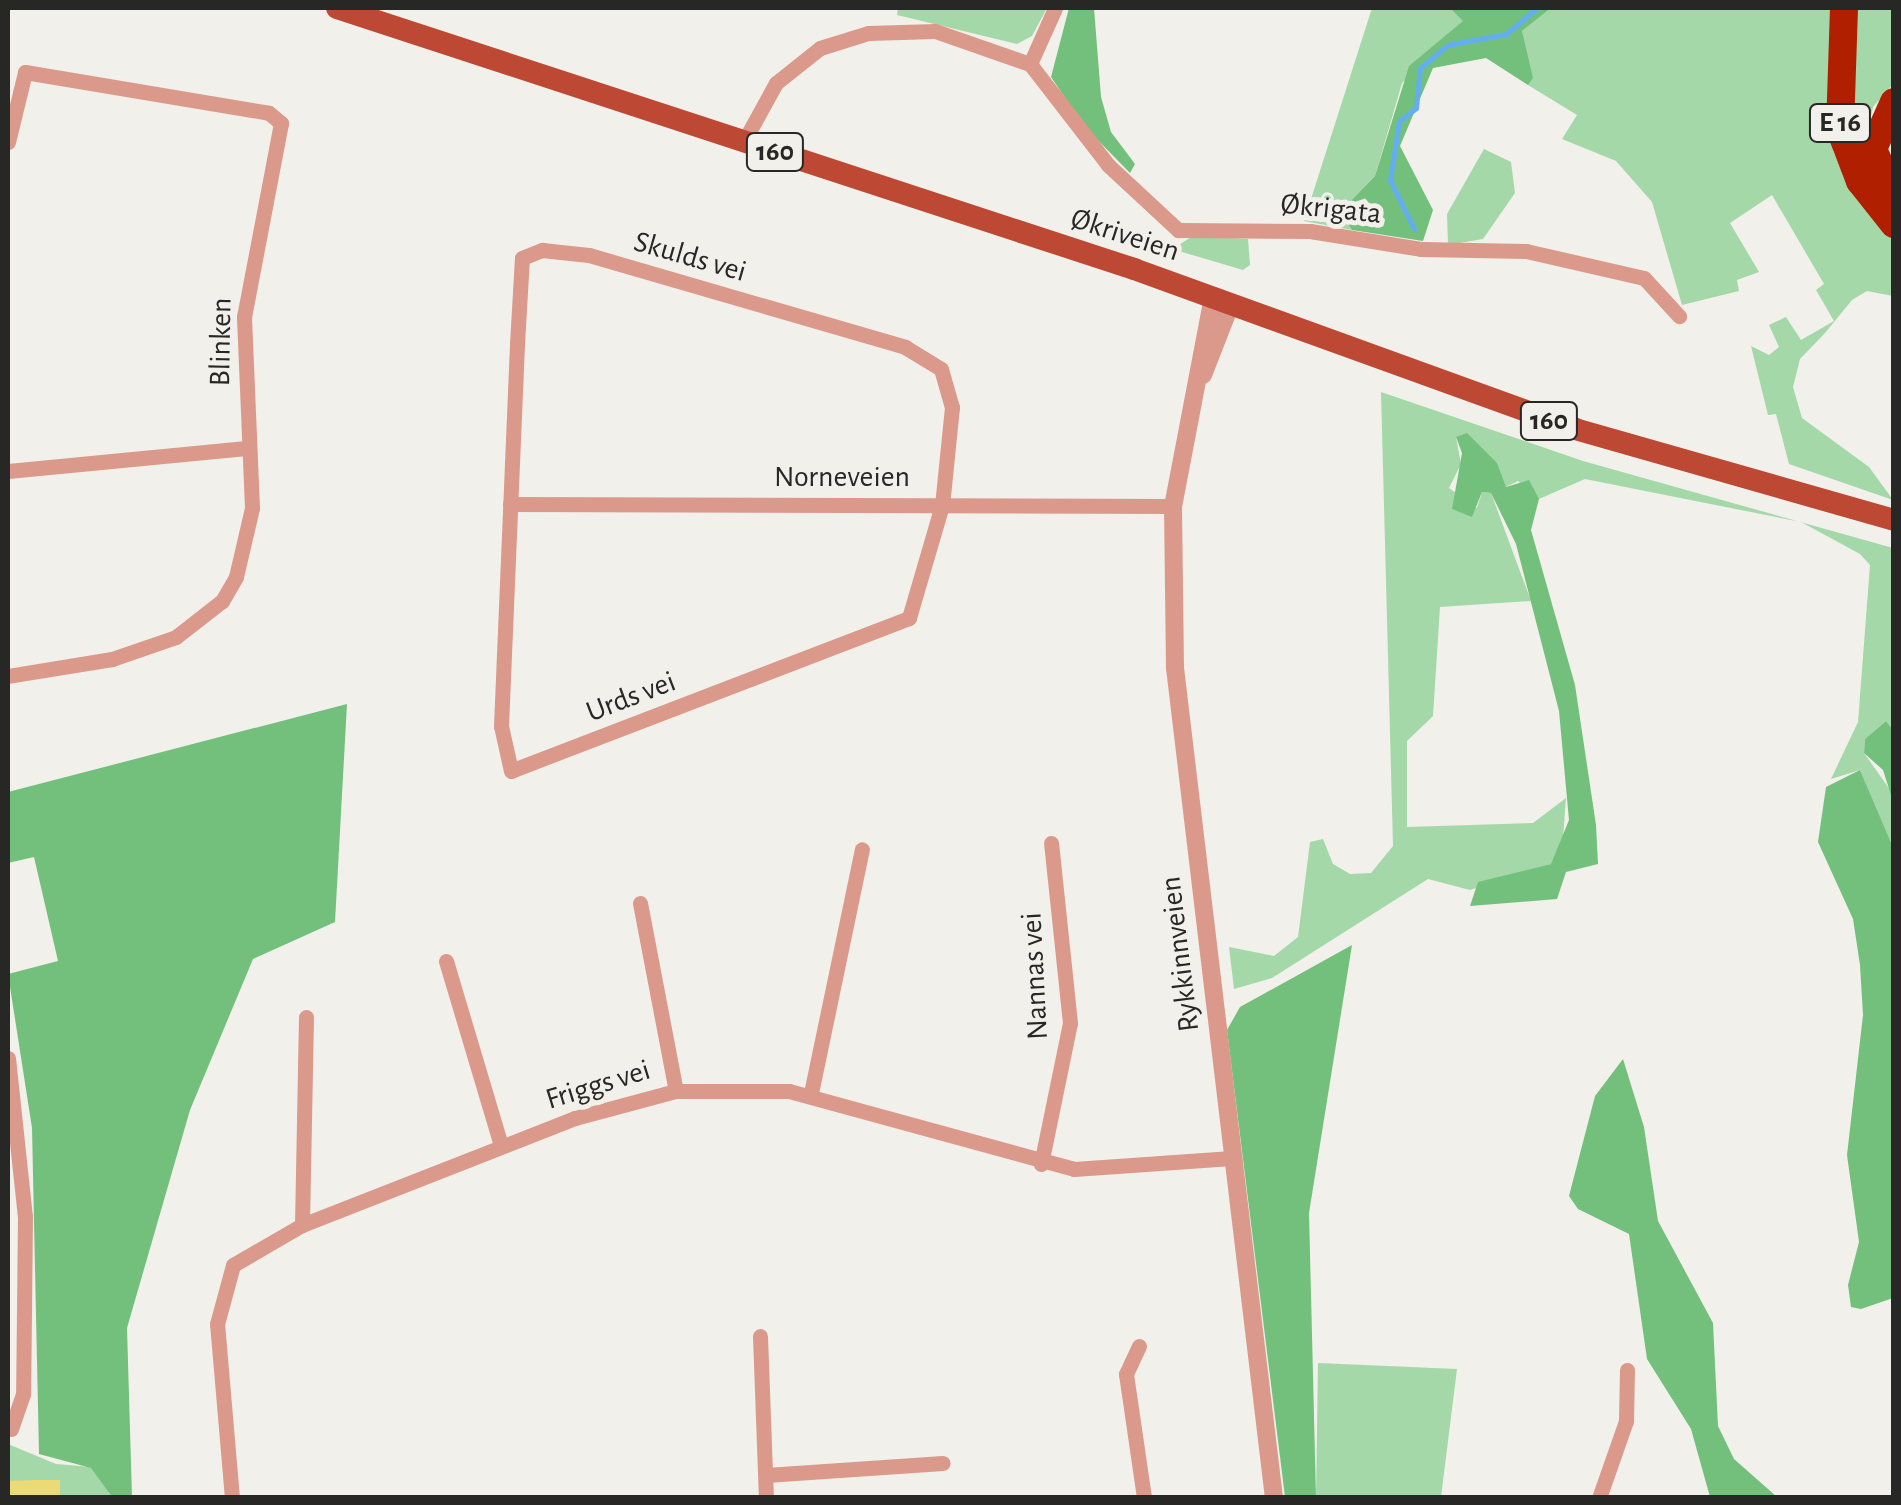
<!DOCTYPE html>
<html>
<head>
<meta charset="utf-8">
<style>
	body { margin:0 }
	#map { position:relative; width:1901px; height:1505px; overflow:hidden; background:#f1f0ea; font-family:"Alegreya Sans",sans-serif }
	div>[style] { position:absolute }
	.green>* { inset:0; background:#a4d8a9 }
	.forest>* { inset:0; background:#73c07d }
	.stream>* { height:5px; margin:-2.5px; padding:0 2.5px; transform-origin:2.5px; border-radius:2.5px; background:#63aef0 }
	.building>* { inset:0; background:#ecda77 }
	.minor>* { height:15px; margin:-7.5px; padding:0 7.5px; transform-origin:7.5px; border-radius:7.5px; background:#db998b }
	.tertiary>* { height:18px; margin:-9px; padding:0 9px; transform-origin:9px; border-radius:9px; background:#db998b }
	.primary>* { height:22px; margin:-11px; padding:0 11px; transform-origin:11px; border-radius:11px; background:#bd4833 }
	.motorway>* { height:28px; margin:-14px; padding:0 14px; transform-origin:14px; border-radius:14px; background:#b01f00 }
	span { translate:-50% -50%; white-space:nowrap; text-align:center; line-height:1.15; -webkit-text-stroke:10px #f1f0ea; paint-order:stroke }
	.shield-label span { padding:2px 8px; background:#f1f0ea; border:2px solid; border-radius:8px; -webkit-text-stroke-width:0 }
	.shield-label { font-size:28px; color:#272725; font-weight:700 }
	.street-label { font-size:30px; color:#272725 }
	.frame { position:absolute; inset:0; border:10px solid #272725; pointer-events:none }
</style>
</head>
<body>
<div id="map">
	<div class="green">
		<i style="clip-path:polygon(898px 8px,1047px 8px,1032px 36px,1017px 44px,897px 15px)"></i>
		<i style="clip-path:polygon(1372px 8px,1450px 8px,1464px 21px,1402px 83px,1375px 176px,1340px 212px,1352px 230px,1304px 221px)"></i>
		<i style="clip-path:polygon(1551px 8px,1832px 8px,1833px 151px,1848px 185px,1893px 238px,1893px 296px,1867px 291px,1852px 300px,1825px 333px,1800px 359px,1793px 387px,1802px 418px,1869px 467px,1893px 500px,1789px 464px,1776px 414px,1768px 415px,1751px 346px,1769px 355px,1779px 347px,1769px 325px,1786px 317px,1801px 340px,1834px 321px,1816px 290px,1824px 284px,1772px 195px,1730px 223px,1759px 272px,1737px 280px,1739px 291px,1682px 305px,1652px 202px,1616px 161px,1562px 139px,1577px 115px,1528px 85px,1522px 31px)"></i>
		<i style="clip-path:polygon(1852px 8px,1893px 8px,1893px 84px,1873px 107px,1863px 151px,1850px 138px)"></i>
		<i style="clip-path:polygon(1484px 149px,1511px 162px,1515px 193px,1483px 239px,1448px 245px,1447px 214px)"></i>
		<i style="clip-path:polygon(1193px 236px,1248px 239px,1250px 265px,1243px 270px,1172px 249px)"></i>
		<i style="clip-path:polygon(1381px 392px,1583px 461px,1893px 548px,1893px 730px,1886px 721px,1865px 739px,1864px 753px,1893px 794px,1893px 850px,1860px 770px,1831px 779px,1858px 722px,1870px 565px,1860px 554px,1801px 522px,1585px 479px,1539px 499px,1518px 481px,1506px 487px,1456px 437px,1461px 464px,1449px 488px,1477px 508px,1482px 492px,1491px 493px,1531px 601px,1440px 607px,1433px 716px,1407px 741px,1407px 827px,1533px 823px,1566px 798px,1562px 851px,1551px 864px,1470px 890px,1428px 879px,1272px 978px,1234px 989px,1229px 947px,1274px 956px,1298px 937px,1310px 842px,1323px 839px,1333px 864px,1350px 874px,1371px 873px,1393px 846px)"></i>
		<i style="clip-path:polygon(1318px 1363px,1457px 1369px,1441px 1497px,1316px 1498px)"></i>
		<i style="clip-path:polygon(8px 1444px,56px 1464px,91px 1467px,112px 1497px,8px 1498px)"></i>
	</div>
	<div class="forest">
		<i style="clip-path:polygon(1069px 8px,1094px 8px,1101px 97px,1111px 132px,1135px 164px,1130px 173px,1084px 126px,1051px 77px)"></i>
		<i style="clip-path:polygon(1450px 8px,1551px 8px,1522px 31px,1533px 78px,1528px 85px,1486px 58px,1433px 68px,1400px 146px,1433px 210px,1423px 241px,1352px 230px,1340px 212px,1375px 176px,1409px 66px,1463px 21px)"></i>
		<i style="clip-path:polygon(1467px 433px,1497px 463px,1506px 487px,1529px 480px,1539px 499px,1531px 530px,1575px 685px,1596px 825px,1598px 864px,1566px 872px,1557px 899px,1470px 906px,1478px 882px,1551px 864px,1569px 820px,1559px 711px,1516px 544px,1491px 493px,1482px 492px,1472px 517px,1452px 509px,1462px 453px,1456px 437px)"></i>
		<i style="clip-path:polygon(347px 704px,335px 922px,253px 959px,190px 1110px,127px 1328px,132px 1497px,112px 1497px,91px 1468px,39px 1454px,32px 1128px,8px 974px,58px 961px,34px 857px,8px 863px,8px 792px)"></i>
		<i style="clip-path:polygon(1886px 721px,1893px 730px,1891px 795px,1883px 770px,1864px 753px,1865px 739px)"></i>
		<i style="clip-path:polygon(1860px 770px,1894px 850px,1893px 1298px,1861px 1309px,1851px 1307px,1848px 1285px,1859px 1242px,1847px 1155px,1863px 1015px,1860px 965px,1853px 919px,1818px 842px,1826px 787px)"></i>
		<i style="clip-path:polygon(1352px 945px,1309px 1213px,1316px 1497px,1285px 1497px,1227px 1030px,1240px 1007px)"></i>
		<i style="clip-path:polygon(1623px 1059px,1644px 1127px,1658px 1221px,1713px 1323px,1718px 1426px,1734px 1459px,1777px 1497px,1710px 1497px,1691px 1429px,1647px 1359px,1629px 1234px,1578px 1209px,1569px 1196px,1595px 1096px)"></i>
	</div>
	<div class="stream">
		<i style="left:1414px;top:229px;width:55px;rotate:-116.1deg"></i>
		<i style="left:1390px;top:180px;width:60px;rotate:-81.3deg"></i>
		<i style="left:1399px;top:121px;width:21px;rotate:-37deg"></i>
		<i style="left:1416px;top:108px;width:40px;rotate:-84.3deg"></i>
		<i style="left:1420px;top:68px;width:35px;rotate:-40deg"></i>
		<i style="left:1447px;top:45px;width:60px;rotate:-10.6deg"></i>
		<i style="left:1506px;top:34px;width:40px;rotate:-40deg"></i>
	</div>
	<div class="building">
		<i style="clip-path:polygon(37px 1480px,60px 1480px,60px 1498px,8px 1498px,8px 1481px)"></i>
	</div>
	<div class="minor">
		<i style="left:1030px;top:64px;width:128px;rotate:52.3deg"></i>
		<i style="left:1108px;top:165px;width:96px;rotate:42.9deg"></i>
		<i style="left:1178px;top:230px;width:132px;rotate:0.4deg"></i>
		<i style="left:1310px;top:231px;width:112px;rotate:9.2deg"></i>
		<i style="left:1421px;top:249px;width:105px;rotate:1.1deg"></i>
		<i style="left:1526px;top:251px;width:121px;rotate:12.9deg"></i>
		<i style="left:1644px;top:278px;width:52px;rotate:47.4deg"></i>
		<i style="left:744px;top:141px;width:66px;rotate:-61.1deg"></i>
		<i style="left:776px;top:83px;width:56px;rotate:-38.5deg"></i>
		<i style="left:820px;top:48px;width:50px;rotate:-17.4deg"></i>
		<i style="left:868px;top:33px;width:67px;rotate:-1.7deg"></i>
		<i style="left:935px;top:31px;width:101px;rotate:19.2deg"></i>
		<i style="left:1030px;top:64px;width:61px;rotate:-65.9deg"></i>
		<i style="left:8px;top:142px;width:72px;rotate:-76.3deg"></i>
		<i style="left:25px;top:72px;width:247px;rotate:9.5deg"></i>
		<i style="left:269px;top:113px;width:16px;rotate:40deg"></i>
		<i style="left:281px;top:123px;width:197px;rotate:100.8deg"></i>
		<i style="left:244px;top:317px;width:191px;rotate:87.6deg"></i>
		<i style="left:252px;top:508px;width:71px;rotate:103.1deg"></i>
		<i style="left:236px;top:577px;width:28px;rotate:120deg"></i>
		<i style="left:222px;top:601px;width:58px;rotate:142deg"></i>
		<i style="left:176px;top:637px;width:68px;rotate:161deg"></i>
		<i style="left:112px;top:659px;width:105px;rotate:170.7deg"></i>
		<i style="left:542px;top:250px;width:47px;rotate:6.1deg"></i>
		<i style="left:589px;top:255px;width:329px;rotate:16.2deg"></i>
		<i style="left:905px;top:347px;width:42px;rotate:31.4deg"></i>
		<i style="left:941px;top:369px;width:40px;rotate:74deg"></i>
		<i style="left:952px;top:407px;width:99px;rotate:95.8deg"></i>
		<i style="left:942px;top:505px;width:118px;rotate:106.3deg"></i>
		<i style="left:909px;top:618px;width:426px;rotate:159deg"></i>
		<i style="left:511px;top:771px;width:46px;rotate:-102.5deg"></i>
		<i style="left:501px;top:726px;width:382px;rotate:-87.6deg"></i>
		<i style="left:517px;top:344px;width:86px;rotate:-86.7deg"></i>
		<i style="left:522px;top:258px;width:22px;rotate:-22deg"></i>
		<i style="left:8px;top:471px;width:242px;rotate:-5.5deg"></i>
		<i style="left:510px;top:504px;width:663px;rotate:0.17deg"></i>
		<i style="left:640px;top:903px;width:191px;rotate:79.2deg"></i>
		<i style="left:446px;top:961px;width:193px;rotate:73.4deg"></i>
		<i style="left:8px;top:1058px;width:159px;rotate:83.9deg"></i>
		<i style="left:25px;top:1216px;width:178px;rotate:90.6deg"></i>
		<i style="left:23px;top:1394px;width:37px;rotate:109deg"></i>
		<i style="left:811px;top:1093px;width:249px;rotate:-78.2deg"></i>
		<i style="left:1041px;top:1164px;width:144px;rotate:-78.4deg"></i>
		<i style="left:1070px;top:1023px;width:181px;rotate:-96deg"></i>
		<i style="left:302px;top:1225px;width:208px;rotate:-88.9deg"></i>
		<i style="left:760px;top:1336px;width:162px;rotate:87.9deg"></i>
		<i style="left:1139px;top:1346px;width:31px;rotate:115deg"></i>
		<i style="left:1126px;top:1374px;width:125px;rotate:81.7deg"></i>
		<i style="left:766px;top:1475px;width:177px;rotate:-3.9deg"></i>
		<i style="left:232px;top:1498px;width:175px;rotate:-94.9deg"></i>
		<i style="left:217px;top:1324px;width:61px;rotate:-74.8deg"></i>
		<i style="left:233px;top:1265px;width:80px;rotate:-30.1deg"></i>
		<i style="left:302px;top:1225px;width:293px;rotate:-21.4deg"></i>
		<i style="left:575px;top:1118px;width:105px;rotate:-15deg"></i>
		<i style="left:676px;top:1091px;width:113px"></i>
		<i style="left:789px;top:1091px;width:295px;rotate:15.3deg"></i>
		<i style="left:1074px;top:1169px;width:158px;rotate:-4deg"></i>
		<i style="left:1599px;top:1498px;width:82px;rotate:-70.7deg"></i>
		<i style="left:1626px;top:1421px;width:51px;rotate:-88.9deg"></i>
	</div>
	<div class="tertiary">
		<i style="left:1213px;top:297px;width:213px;rotate:100.8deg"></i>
		<i style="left:1173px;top:506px;width:162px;rotate:89.3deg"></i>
		<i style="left:1175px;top:668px;width:836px;rotate:83.2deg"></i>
		<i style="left:1203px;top:375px;width:77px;rotate:-68.7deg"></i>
	</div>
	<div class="primary">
		<i style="left:337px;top:8px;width:839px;rotate:18.13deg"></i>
		<i style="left:1134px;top:269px;width:469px;rotate:19.9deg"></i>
		<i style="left:1575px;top:429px;width:332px;rotate:15.9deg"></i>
	</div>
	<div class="motorway">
		<i style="left:1844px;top:8px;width:121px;rotate:91.9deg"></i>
		<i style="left:1840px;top:129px;width:56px;rotate:69deg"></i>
		<i style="left:1860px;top:181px;width:55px;rotate:51.7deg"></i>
		<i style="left:1894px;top:102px;width:51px;rotate:114.1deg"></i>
		<i style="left:1873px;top:149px;width:52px;rotate:66.4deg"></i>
	</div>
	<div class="shield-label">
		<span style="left:1840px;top:123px">E 16</span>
		<span style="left:775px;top:152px">160</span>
		<span style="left:1549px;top:421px">160</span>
	</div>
	<div class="street-label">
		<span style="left:1331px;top:209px;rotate:6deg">Økrigata</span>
		<span style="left:1125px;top:235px;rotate:18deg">Økriveien</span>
		<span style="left:690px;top:257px;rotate:16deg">Skulds vei</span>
		<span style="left:221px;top:342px;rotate:-89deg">Blinken</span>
		<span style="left:842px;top:477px">Norneveien</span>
		<span style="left:631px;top:697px;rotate:-21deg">Urds vei</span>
		<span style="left:1180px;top:954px;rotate:-97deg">Rykkinnveien</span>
		<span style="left:1035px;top:976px;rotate:-93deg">Nannas vei</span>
		<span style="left:598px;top:1085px;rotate:-17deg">Friggs vei</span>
	</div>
	<div class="frame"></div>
</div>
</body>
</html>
